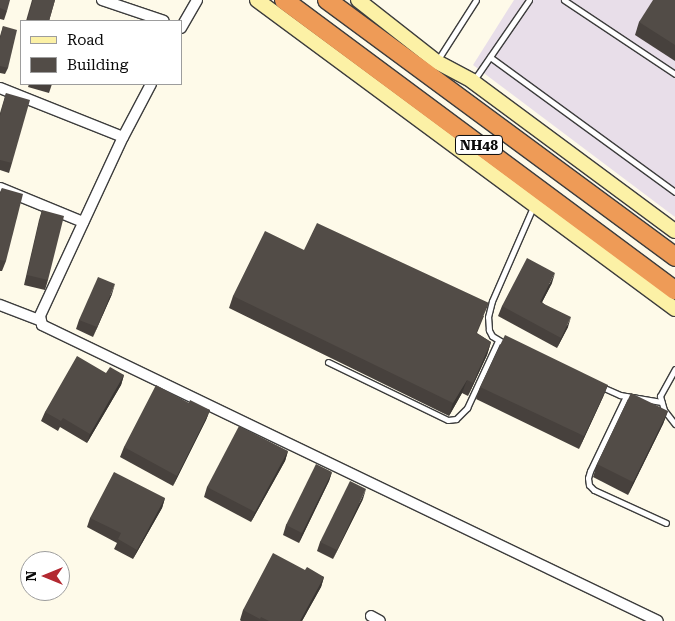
<!DOCTYPE html>
<html>
<head>
<meta charset="utf-8">
<style>
	body { margin:0 }
	#map { position:relative; width:675px; height:621px; overflow:hidden; background:#fefae9; font-family:"Roboto Serif",serif }
	div>[style] { position:absolute }
	.industrial>* { inset:0; background:#e8dee9 }
	.roads { filter:drop-shadow(1px 0 #3d3d3d) drop-shadow(-1px 0 #3d3d3d) drop-shadow(0 1px #3d3d3d) drop-shadow(0 -1px #3d3d3d) }
	.lane>* { height:5px; margin:-2.5px; padding:0 2.5px; transform-origin:2.5px; border-radius:2.5px; background:#fff }
	.street>* { height:10px; margin:-5px; padding:0 5px; transform-origin:5px; border-radius:5px; background:#fff }
	.secondary>* { height:14px; margin:-7px; padding:0 7px; transform-origin:7px; border-radius:7px; background:#fcf1a6 }
	.highway>* { height:18px; margin:-9px; padding:0 9px; transform-origin:9px; border-radius:9px; background:#ee9b57 }
	.wall>* { inset:0; background:#47413d }
	.shaded-wall>* { inset:0; background:#393532 }
	.building>* { inset:0; background:#524c47 }
	span { translate:-50% -50%; white-space:nowrap; text-align:center; line-height:1.15; -webkit-text-stroke:5px #fff; paint-order:stroke }
	.shield-label span { padding:1px 4px; background:#fff; border:1px solid; border-radius:4px; -webkit-text-stroke-width:0 }
	.shield-label { font-size:14px; color:#0a0a0a; font-weight:700 }
	.legend { position:absolute; left:20px; top:20px; width:162px; height:65px; box-sizing:border-box; background:#fff; border:1px solid #9d9d9d; margin:0; padding:6px 9px; list-style:none; font-size:15px; color:#0a0a0a }
	.legend li { display:flex; align-items:center; gap:10px; height:25px }
	.legend b { width:25px; border:1px solid #9d9d9d }
	.north { position:absolute; left:20px; top:551px; width:50px; height:50px; box-sizing:border-box; background:#fff; border:1px solid #9d9d9d; border-radius:50%; rotate:270deg; font-size:14px; font-weight:700; line-height:20px; text-align:center; color:#0a0a0a }
	.north::after { content:''; display:block; margin:auto; width:18px; height:22px; background:#b32931; clip-path:polygon(50% 0,100% 100%,50% 72%,0 100%) }
</style>
</head>
<body>
<div id="map">
	<div class="industrial">
		<i style="clip-path:polygon(514px 0,675px 0,675px 217px,473px 65px)"></i>
	</div>
	<div class="roads">
		<div class="lane">
			<i style="left:564px;top:0;width:133px;rotate:33.7deg"></i>
			<i style="left:490px;top:57px;width:229px;rotate:36.1deg"></i>
			<i style="left:437px;top:61px;width:72px;rotate:-57.4deg"></i>
			<i style="left:474px;top:80px;width:97px;rotate:-55.5deg"></i>
			<i style="left:507px;top:345px;width:17px;rotate:-149deg"></i>
			<i style="left:492px;top:336px;width:7px;rotate:-117deg"></i>
			<i style="left:489px;top:330px;width:13px;rotate:-94deg"></i>
			<i style="left:488px;top:317px;width:16px;rotate:-76deg"></i>
			<i style="left:492px;top:301px;width:103px;rotate:-66.4deg"></i>
			<i style="left:328px;top:362px;width:133px;rotate:25.8deg"></i>
			<i style="left:448px;top:420px;width:8px;rotate:-7deg"></i>
			<i style="left:456px;top:419px;width:16px;rotate:-45deg"></i>
			<i style="left:467px;top:408px;width:74px;rotate:-65.2deg"></i>
			<i style="left:675px;top:369px;width:31px;rotate:119deg"></i>
			<i style="left:660px;top:396px;width:15px;rotate:74deg"></i>
			<i style="left:664px;top:410px;width:18px;rotate:52deg"></i>
			<i style="left:602px;top:387px;width:20px;rotate:24deg"></i>
			<i style="left:620px;top:395px;width:42px;rotate:9.7deg"></i>
			<i style="left:626px;top:396px;width:83px;rotate:115.6deg"></i>
			<i style="left:590px;top:471px;width:7px;rotate:106deg"></i>
			<i style="left:588px;top:478px;width:7px;rotate:82deg"></i>
			<i style="left:589px;top:485px;width:7px;rotate:45deg"></i>
			<i style="left:594px;top:490px;width:79px;rotate:24.6deg"></i>
		</div>
		<div class="street">
			<i style="left:102px;top:0;width:65px;rotate:18.7deg"></i>
			<i style="left:181px;top:28px;width:32px;rotate:-60deg"></i>
			<i style="left:151px;top:84px;width:60px;rotate:117.8deg"></i>
			<i style="left:123px;top:137px;width:197px;rotate:114.9deg"></i>
			<i style="left:40px;top:316px;width:9px;rotate:77deg"></i>
			<i style="left:42px;top:325px;width:683px;rotate:25.67deg"></i>
			<i style="left:0;top:88px;width:132px;rotate:21.7deg"></i>
			<i style="left:0;top:188px;width:90px;rotate:22.3deg"></i>
			<i style="left:0;top:305px;width:42px;rotate:21deg"></i>
			<i style="left:371px;top:616px;width:10px;rotate:29deg"></i>
		</div>
		<div class="secondary">
			<i style="left:257px;top:0;width:520px;rotate:36.47deg"></i>
			<i style="left:358px;top:0;width:100px;rotate:38.1deg"></i>
			<i style="left:437px;top:62px;width:40px;rotate:28deg"></i>
			<i style="left:472px;top:81px;width:252px;rotate:36.5deg"></i>
		</div>
		<div class="highway">
			<i style="left:284px;top:0;width:487px;rotate:36.6deg"></i>
			<i style="left:327px;top:0;width:433px;rotate:36.4deg"></i>
		</div>
	</div>
	<div class="wall">
		<i style="clip-path:polygon(0 0,7px 11px,4px 20px,0 19px)"></i>
		<i style="clip-path:polygon(32px 0,55px 0,49px 21px,26px 21px)"></i>
		<i style="clip-path:polygon(675px 0,675px 61px,635px 35px,639px 22px)"></i>
		<i style="clip-path:polygon(3px 26px,8px 68px,5px 74px,0 73px,0 36px)"></i>
		<i style="clip-path:polygon(29px 84px,52px 84px,49px 93px,28px 87px)"></i>
		<i style="clip-path:polygon(6px 93px,12px 163px,9px 173px,0 170px,0 113px)"></i>
		<i style="clip-path:polygon(2px 188px,6px 261px,2px 271px,0 271px,0 192px)"></i>
		<i style="clip-path:polygon(42px 210px,48px 280px,45px 290px,24px 285px,39px 220px)"></i>
		<i style="clip-path:polygon(304px 250px,484px 316px,477px 333px,491px 342px,487px 355px,468px 396px,462px 393px,449px 416px,229px 308px,233px 296px)"></i>
		<i style="clip-path:polygon(552px 283px,542px 302px,568px 327px,557px 348px,498px 316px,502px 306px)"></i>
		<i style="clip-path:polygon(112px 294px,93px 337px,76px 329px,79px 320px)"></i>
		<i style="clip-path:polygon(106px 373px,124px 375px,121px 385px,87px 443px,60px 427px,58px 431px,41px 421px,45px 412px)"></i>
		<i style="clip-path:polygon(608px 385px,603px 397px,579px 449px,476px 399px,480px 387px)"></i>
		<i style="clip-path:polygon(189px 403px,210px 410px,206px 420px,173px 486px,120px 457px,124px 447px)"></i>
		<i style="clip-path:polygon(668px 411px,663px 424px,628px 495px,593px 477px,597px 464px)"></i>
		<i style="clip-path:polygon(288px 451px,285px 461px,251px 522px,204px 497px,207px 487px)"></i>
		<i style="clip-path:polygon(332px 472px,329px 481px,299px 543px,283px 535px,286px 525px)"></i>
		<i style="clip-path:polygon(165px 498px,162px 508px,133px 559px,114px 549px,117px 543px,87px 527px,90px 518px)"></i>
		<i style="clip-path:polygon(363px 499px,333px 559px,317px 551px,320px 542px)"></i>
		<i style="clip-path:polygon(305px 570px,324px 577px,321px 587px,302px 621px,241px 621px,240px 620px,243px 610px)"></i>
	</div>
	<div class="shaded-wall">
		<i style="clip-path:polygon(555px 273px,552px 283px,537px 312px,540px 302px)"></i>
		<i style="clip-path:polygon(115px 284px,112px 294px,93px 337px,97px 327px)"></i>
		<i style="clip-path:polygon(571px 317px,568px 327px,557px 348px,561px 338px)"></i>
		<i style="clip-path:polygon(491px 342px,487px 355px,468px 396px,473px 383px)"></i>
		<i style="clip-path:polygon(124px 375px,121px 385px,87px 443px,90px 434px)"></i>
		<i style="clip-path:polygon(467px 380px,462px 393px,449px 416px,453px 403px)"></i>
		<i style="clip-path:polygon(608px 385px,603px 397px,579px 449px,584px 436px)"></i>
		<i style="clip-path:polygon(210px 410px,206px 420px,173px 486px,177px 476px)"></i>
		<i style="clip-path:polygon(668px 411px,663px 424px,628px 495px,633px 482px)"></i>
		<i style="clip-path:polygon(288px 451px,285px 461px,251px 522px,255px 512px)"></i>
		<i style="clip-path:polygon(332px 472px,329px 481px,299px 543px,302px 533px)"></i>
		<i style="clip-path:polygon(366px 489px,363px 499px,333px 559px,337px 550px)"></i>
		<i style="clip-path:polygon(165px 498px,162px 508px,133px 559px,137px 550px)"></i>
		<i style="clip-path:polygon(324px 577px,321px 587px,302px 621px,300px 621px)"></i>
	</div>
	<div class="building">
		<i style="clip-path:polygon(0 0,10px 0,7px 11px,0 8px)"></i>
		<i style="clip-path:polygon(33px 0,55px 0,49px 21px,27px 21px)"></i>
		<i style="clip-path:polygon(653px 0,675px 0,675px 45px,639px 22px)"></i>
		<i style="clip-path:polygon(3px 26px,17px 30px,8px 68px,0 66px,0 39px)"></i>
		<i style="clip-path:polygon(6px 93px,30px 100px,12px 163px,0 160px,0 116px)"></i>
		<i style="clip-path:polygon(2px 188px,23px 194px,6px 261px,0 260px,0 194px)"></i>
		<i style="clip-path:polygon(42px 210px,64px 216px,48px 280px,27px 275px)"></i>
		<i style="clip-path:polygon(317px 223px,489px 303px,476px 333px,491px 342px,473px 383px,467px 380px,453px 403px,233px 296px,265px 231px,304px 250px)"></i>
		<i style="clip-path:polygon(527px 258px,555px 273px,540px 302px,571px 317px,561px 338px,502px 306px)"></i>
		<i style="clip-path:polygon(98px 277px,115px 284px,97px 327px,79px 320px)"></i>
		<i style="clip-path:polygon(505px 335px,608px 385px,584px 436px,480px 387px)"></i>
		<i style="clip-path:polygon(77px 356px,106px 373px,110px 367px,124px 375px,90px 434px,63px 418px,61px 421px,45px 412px)"></i>
		<i style="clip-path:polygon(156px 385px,189px 403px,190px 400px,210px 410px,177px 476px,124px 447px)"></i>
		<i style="clip-path:polygon(631px 393px,668px 411px,633px 482px,597px 464px)"></i>
		<i style="clip-path:polygon(239px 426px,288px 451px,255px 512px,207px 487px)"></i>
		<i style="clip-path:polygon(316px 464px,332px 472px,302px 533px,286px 525px)"></i>
		<i style="clip-path:polygon(114px 472px,165px 498px,137px 550px,118px 539px,121px 533px,90px 518px)"></i>
		<i style="clip-path:polygon(350px 481px,366px 489px,337px 550px,320px 542px)"></i>
		<i style="clip-path:polygon(273px 553px,305px 570px,307px 567px,324px 577px,300px 621px,269px 621px,261px 617px,260px 619px,243px 610px)"></i>
	</div>
	<div class="shield-label">
		<span style="left:479px;top:145px">NH48</span>
	</div>
	<ul class="legend">
	<li><b style="height:6px;background:#fcf1a6"></b>Road</li>
	<li><b style="height:14px;background:#524c47"></b>Building</li>
	</ul>
	<div class="north">N</div>
</div>
</body>
</html>
